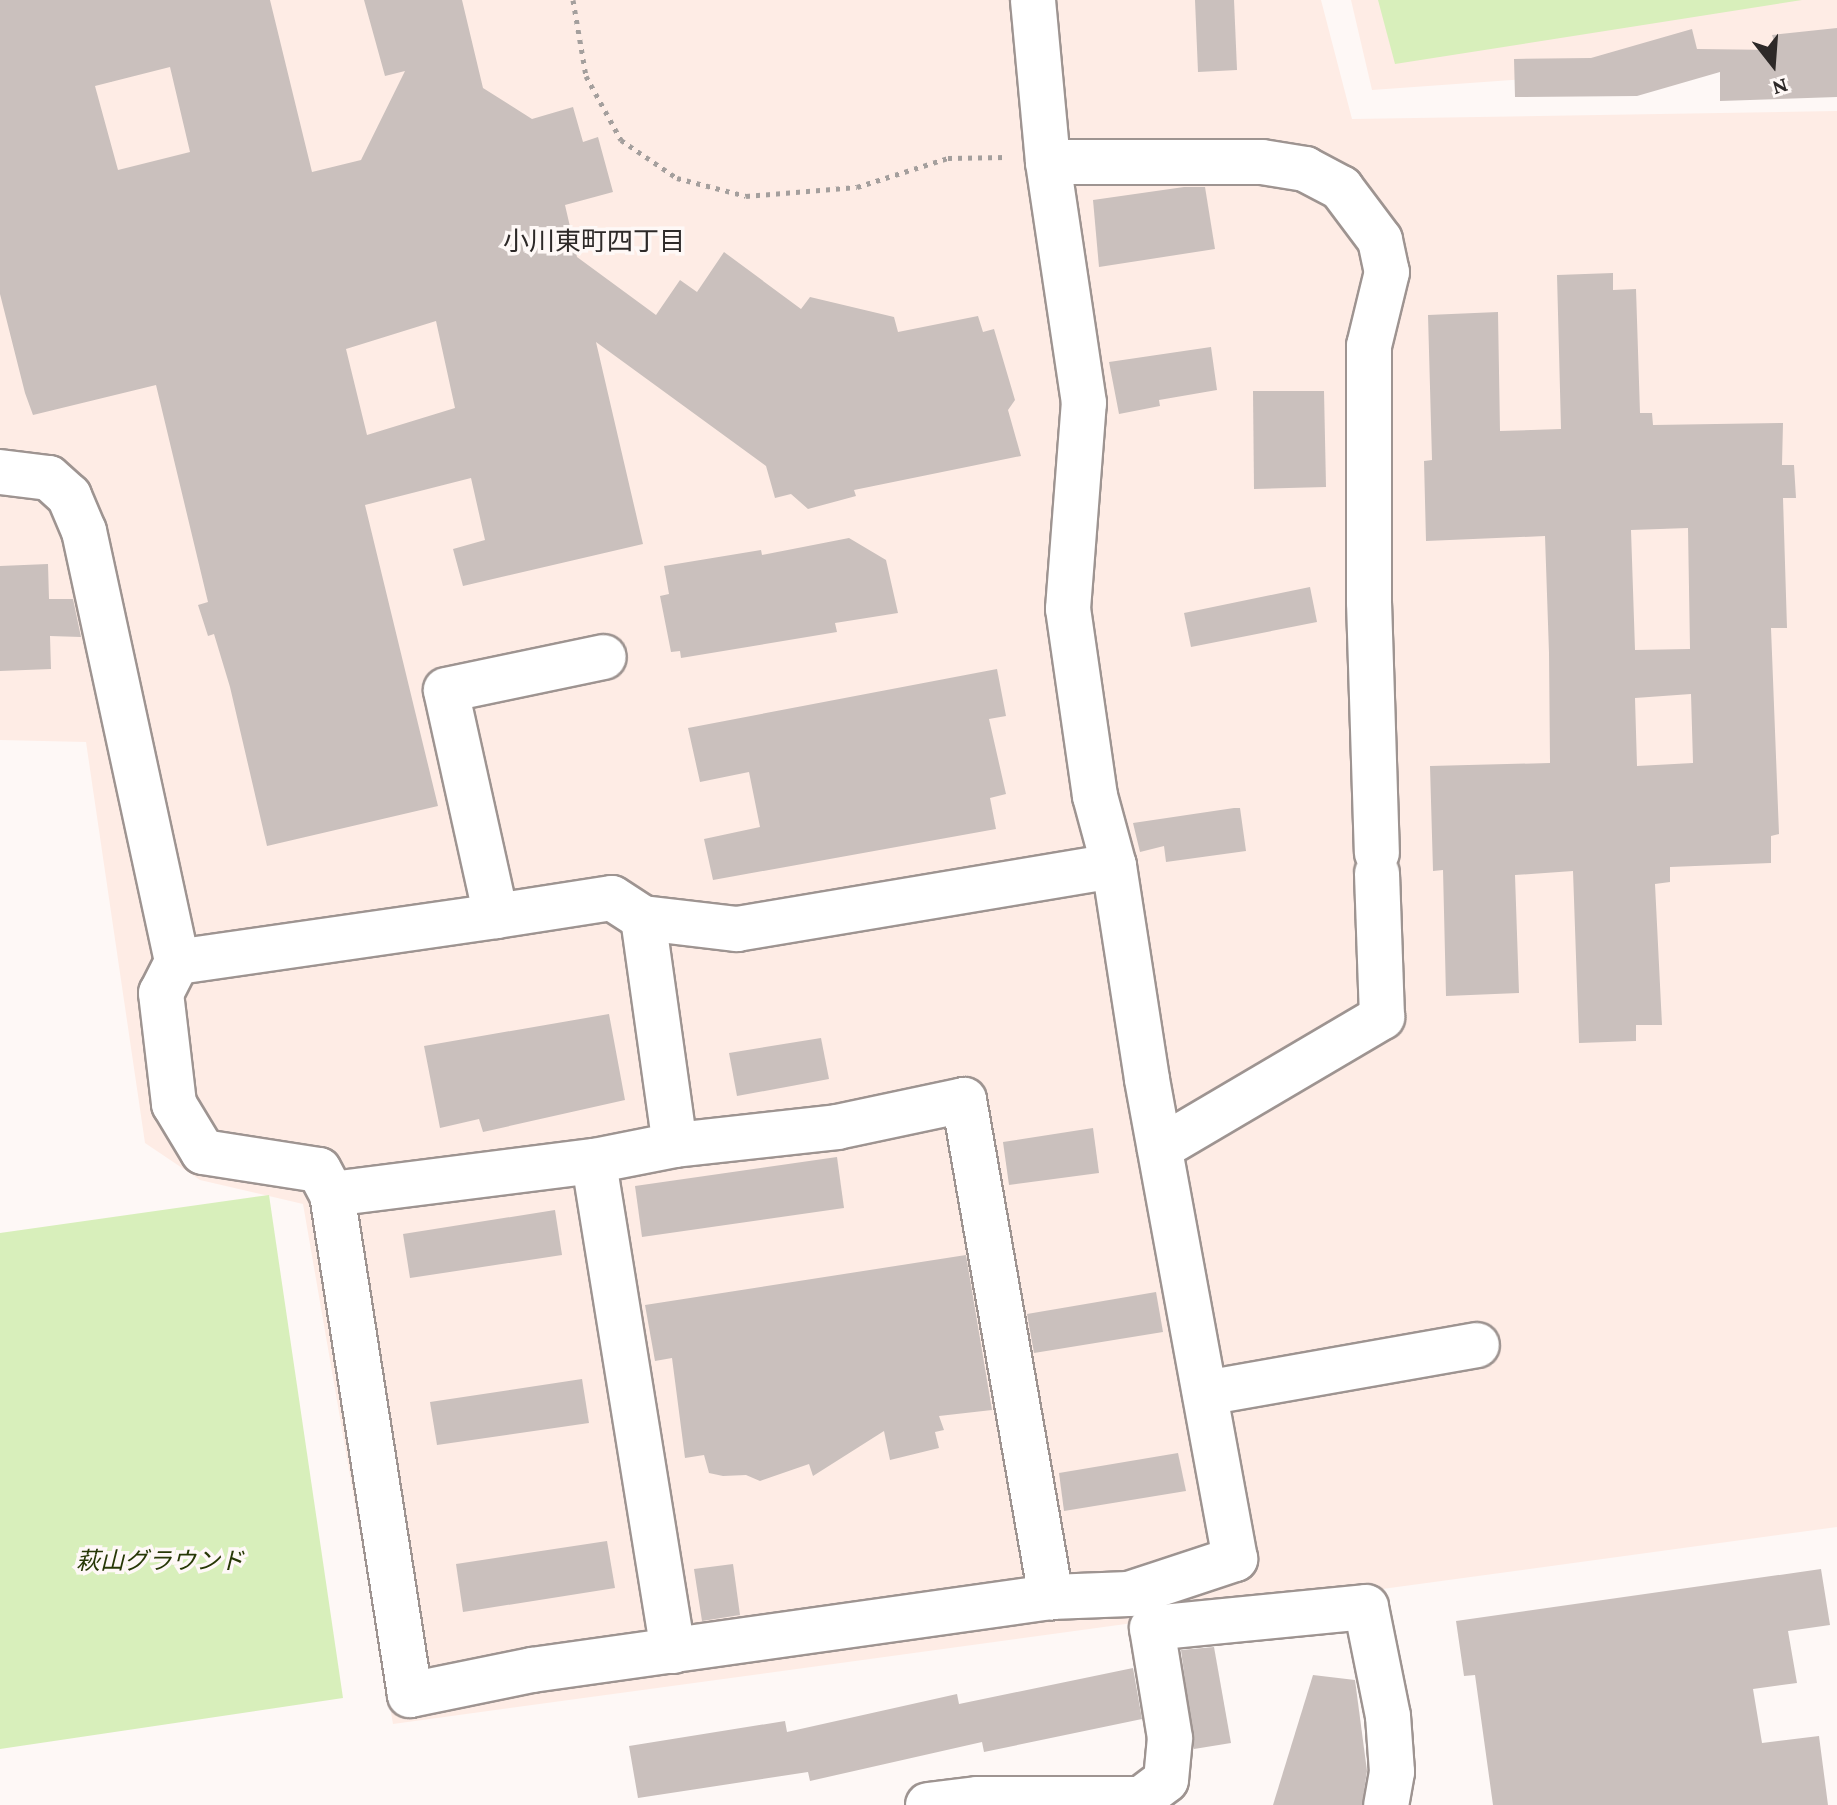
<!DOCTYPE html>
<html>
<head>
<meta charset="utf-8">
<style>
	body { margin:0 }
	#map { position:relative; width:1837px; height:1805px; overflow:hidden; background:#fef8f6; font-family:"Crimson Pro","Noto Sans JP",serif }
	div>[style] { position:absolute }
	.built>* { inset:0; background:#feece5 }
	.green>* { inset:0; background:#d8efbb }
	.building>* { inset:0; background:#cac0bd }
	.path>* { height:5px; margin-top:-2.5px; transform-origin:0; background:repeating-linear-gradient(90deg,#a49f9d 0 4px,transparent 0 10px) }
	.roads { filter:drop-shadow(2px 0 #9e9491) drop-shadow(-2px 0 #9e9491) drop-shadow(0 2px #9e9491) drop-shadow(0 -2px #9e9491) }
	.minor>* { height:44px; margin:-22px; padding:0 22px; transform-origin:22px; border-radius:22px; background:#fff }
	span { translate:-50% -50%; white-space:nowrap; text-align:center; line-height:1.15; -webkit-text-stroke:7px #fef8f6; paint-order:stroke }
	.park-label { font-size:24px; color:#273806; font-style:italic }
	.neighbourhood-label { font-size:26px; color:#2d2928 }
	.north { position:absolute; left:1733px; top:24px; width:80px; height:80px; -webkit-text-stroke:6px #fef8f6; paint-order:stroke; rotate:163deg; font-size:22px; font-weight:700; line-height:32px; text-align:center; color:#2d2928 }
	.north::after { content:''; display:block; margin:auto; width:28px; height:36px; background:#2d2928; clip-path:polygon(50% 0,100% 100%,50% 72%,0 100%) }
</style>
</head>
<body>
<div id="map">
	<div class="built">
		<i style="clip-path:polygon(0 0,1321px 0,1352px 119px,1837px 111px,1837px 1527px,393px 1724px,303px 1204px,200px 1180px,145px 1143px,86px 742px,0 740px)"></i>
		<i style="clip-path:polygon(1351px 0,1837px 0,1837px 57px,1372px 90px)"></i>
	</div>
	<div class="green">
		<i style="clip-path:polygon(1378px 0,1802px 0,1395px 64px)"></i>
		<i style="clip-path:polygon(269px 1195px,343px 1698px,0 1749px,0 1233px)"></i>
	</div>
	<div class="building">
		<i style="clip-path:polygon(evenodd,0 0,270px 0,312px 172px,361px 160px,405px 71px,385px 76px,364px 0,462px 0,483px 88px,532px 119px,573px 107px,583px 142px,598px 137px,613px 192px,565px 205px,577px 257px,656px 315px,680px 280px,697px 292px,724px 252px,801px 309px,810px 297px,894px 317px,898px 332px,978px 316px,983px 332px,994px 329px,1015px 400px,1008px 410px,1021px 456px,854px 490px,856px 496px,808px 509px,791px 494px,775px 498px,766px 466px,596px 342px,643px 544px,463px 586px,453px 549px,485px 540px,471px 478px,365px 505px,438px 806px,267px 846px,230px 687px,214px 634px,208px 636px,198px 605px,208px 602px,156px 385px,33px 415px,25px 393px,0 294px,0 0,170px 67px,190px 152px,118px 170px,95px 86px,170px 67px,0 0,436px 321px,455px 408px,367px 435px,346px 349px,436px 321px)"></i>
		<i style="clip-path:polygon(1195px 0,1234px 0,1237px 70px,1198px 72px)"></i>
		<i style="clip-path:polygon(1837px 28px,1837px 97px,1720px 101px,1720px 72px,1637px 96px,1515px 97px,1514px 59px,1591px 58px,1692px 29px,1697px 49px,1777px 50px,1772px 35px)"></i>
		<i style="clip-path:polygon(1184px 187px,1205px 187px,1215px 249px,1099px 267px,1093px 200px)"></i>
		<i style="clip-path:polygon(evenodd,1613px 273px,1613px 290px,1636px 289px,1640px 413px,1652px 413px,1653px 425px,1783px 423px,1782px 465px,1794px 465px,1796px 498px,1783px 498px,1787px 628px,1771px 628px,1779px 834px,1771px 836px,1771px 863px,1670px 867px,1670px 882px,1655px 884px,1662px 1025px,1636px 1025px,1636px 1041px,1579px 1043px,1573px 871px,1515px 875px,1519px 993px,1446px 996px,1443px 870px,1433px 871px,1430px 766px,1550px 763px,1549px 653px,1545px 536px,1426px 541px,1424px 461px,1432px 460px,1428px 315px,1498px 312px,1500px 431px,1561px 429px,1557px 275px,1613px 273px,1688px 528px,1690px 649px,1635px 650px,1631px 530px,1688px 528px,1613px 273px,1691px 694px,1693px 763px,1637px 766px,1635px 698px,1691px 694px)"></i>
		<i style="clip-path:polygon(1211px 347px,1217px 390px,1159px 400px,1160px 406px,1119px 414px,1109px 362px)"></i>
		<i style="clip-path:polygon(1253px 391px,1324px 391px,1326px 487px,1254px 489px)"></i>
		<i style="clip-path:polygon(849px 538px,886px 560px,898px 613px,835px 623px,837px 632px,681px 658px,680px 651px,671px 652px,660px 596px,669px 594px,664px 566px,761px 550px,762px 555px)"></i>
		<i style="clip-path:polygon(48px 564px,49px 599px,73px 599px,81px 637px,50px 636px,51px 669px,0 671px,0 566px)"></i>
		<i style="clip-path:polygon(1310px 587px,1317px 622px,1191px 647px,1184px 613px)"></i>
		<i style="clip-path:polygon(997px 669px,1006px 716px,989px 719px,1006px 794px,990px 798px,996px 829px,713px 880px,704px 839px,760px 827px,749px 772px,700px 782px,688px 728px)"></i>
		<i style="clip-path:polygon(1234px 808px,1240px 808px,1246px 851px,1166px 862px,1164px 846px,1140px 852px,1133px 823px)"></i>
		<i style="clip-path:polygon(609px 1014px,625px 1100px,483px 1132px,479px 1119px,440px 1128px,424px 1046px)"></i>
		<i style="clip-path:polygon(821px 1038px,829px 1079px,737px 1096px,729px 1053px)"></i>
		<i style="clip-path:polygon(1093px 1128px,1099px 1173px,1009px 1185px,1003px 1142px)"></i>
		<i style="clip-path:polygon(837px 1157px,844px 1208px,642px 1237px,635px 1186px)"></i>
		<i style="clip-path:polygon(555px 1210px,562px 1255px,410px 1278px,403px 1234px)"></i>
		<i style="clip-path:polygon(966px 1255px,992px 1410px,939px 1416px,944px 1430px,935px 1432px,939px 1448px,890px 1460px,884px 1431px,813px 1476px,809px 1464px,760px 1481px,746px 1475px,723px 1476px,709px 1473px,704px 1455px,685px 1458px,672px 1358px,655px 1361px,645px 1305px)"></i>
		<i style="clip-path:polygon(1156px 1292px,1163px 1332px,1034px 1353px,1027px 1314px)"></i>
		<i style="clip-path:polygon(582px 1379px,589px 1423px,437px 1445px,430px 1402px)"></i>
		<i style="clip-path:polygon(1178px 1453px,1186px 1491px,1064px 1511px,1059px 1473px)"></i>
		<i style="clip-path:polygon(607px 1541px,615px 1588px,463px 1612px,456px 1564px)"></i>
		<i style="clip-path:polygon(733px 1564px,740px 1615px,702px 1621px,694px 1569px)"></i>
		<i style="clip-path:polygon(1821px 1569px,1830px 1625px,1788px 1631px,1797px 1683px,1753px 1689px,1762px 1743px,1819px 1736px,1828px 1805px,1493px 1805px,1475px 1675px,1464px 1676px,1456px 1621px)"></i>
		<i style="clip-path:polygon(1214px 1647px,1231px 1743px,1194px 1749px,1181px 1650px)"></i>
		<i style="clip-path:polygon(1133px 1668px,1142px 1719px,984px 1752px,982px 1742px,810px 1781px,808px 1772px,638px 1798px,629px 1746px,785px 1721px,787px 1732px,957px 1694px,959px 1704px)"></i>
		<i style="clip-path:polygon(1313px 1675px,1355px 1680px,1367px 1771px,1362px 1805px,1273px 1805px)"></i>
	</div>
	<div class="path">
		<i style="left:573px;top:0;width:77px;rotate:80.3deg"></i>
		<i style="left:586px;top:76px;width:73px;rotate:61.3deg"></i>
		<i style="left:621px;top:140px;width:68px;rotate:34.2deg"></i>
		<i style="left:677px;top:178px;width:71px;rotate:14.6deg"></i>
		<i style="left:746px;top:196px;width:111px;rotate:-4.6deg"></i>
		<i style="left:857px;top:187px;width:96px;rotate:-17.7deg"></i>
		<i style="left:948px;top:158px;width:59px;rotate:-1deg"></i>
	</div>
	<div class="roads">
		<div class="minor">
			<i style="left:1048px;top:162px;width:214px"></i>
			<i style="left:1262px;top:162px;width:44px;rotate:9.2deg"></i>
			<i style="left:1305px;top:169px;width:41px;rotate:27.8deg"></i>
			<i style="left:1341px;top:188px;width:65px;rotate:53.1deg"></i>
			<i style="left:1380px;top:240px;width:33px;rotate:78deg"></i>
			<i style="left:1387px;top:272px;width:76px;rotate:103.7deg"></i>
			<i style="left:1369px;top:346px;width:256px;rotate:90deg"></i>
			<i style="left:1369px;top:602px;width:251px;rotate:88.2deg"></i>
			<i style="left:0;top:472px;width:49px;rotate:7deg"></i>
			<i style="left:49px;top:478px;width:27px;rotate:42deg"></i>
			<i style="left:69px;top:496px;width:38px;rotate:67deg"></i>
			<i style="left:84px;top:531px;width:441px;rotate:77.8deg"></i>
			<i style="left:177px;top:962px;width:35px;rotate:117deg"></i>
			<i style="left:161px;top:993px;width:112px;rotate:83.3deg"></i>
			<i style="left:174px;top:1104px;width:56px;rotate:58.9deg"></i>
			<i style="left:203px;top:1152px;width:117px;rotate:8.8deg"></i>
			<i style="left:319px;top:1170px;width:27px;rotate:62deg"></i>
			<i style="left:332px;top:1194px;width:507px;rotate:81.15deg"></i>
			<i style="left:410px;top:1695px;width:125px;rotate:-11.6deg"></i>
			<i style="left:532px;top:1670px;width:524px;rotate:-8.01deg"></i>
			<i style="left:1051px;top:1597px;width:78px;rotate:-2.2deg"></i>
			<i style="left:1129px;top:1594px;width:112px;rotate:-18.3deg"></i>
			<i style="left:1235px;top:1559px;width:488px;rotate:-100.4deg"></i>
			<i style="left:1147px;top:1079px;width:216px;rotate:-98.8deg"></i>
			<i style="left:1114px;top:866px;width:73px;rotate:-105.2deg"></i>
			<i style="left:1095px;top:796px;width:189px;rotate:-98.2deg"></i>
			<i style="left:1068px;top:609px;width:207px;rotate:-85.6deg"></i>
			<i style="left:1084px;top:403px;width:244px;rotate:-98.5deg"></i>
			<i style="left:1048px;top:162px;width:163px;rotate:-95.3deg"></i>
			<i style="left:496px;top:916px;width:117px;rotate:-8.8deg"></i>
			<i style="left:612px;top:898px;width:37px;rotate:33deg"></i>
			<i style="left:643px;top:918px;width:229px;rotate:82deg"></i>
			<i style="left:643px;top:918px;width:95px;rotate:6.7deg"></i>
			<i style="left:737px;top:929px;width:382px;rotate:-9.5deg"></i>
			<i style="left:177px;top:962px;width:322px;rotate:-8.2deg"></i>
			<i style="left:496px;top:916px;width:231px;rotate:-102.5deg"></i>
			<i style="left:446px;top:690px;width:161px;rotate:-11.8deg"></i>
			<i style="left:1160px;top:1148px;width:258px;rotate:-30.5deg"></i>
			<i style="left:1382px;top:1017px;width:144px;rotate:-92deg"></i>
			<i style="left:332px;top:1194px;width:264px;rotate:-7.2deg"></i>
			<i style="left:1205px;top:1393px;width:276px;rotate:-10deg"></i>
			<i style="left:673px;top:1651px;width:496px;rotate:-99.2deg"></i>
			<i style="left:594px;top:1161px;width:83px;rotate:-11.2deg"></i>
			<i style="left:675px;top:1145px;width:163px;rotate:-6.3deg"></i>
			<i style="left:837px;top:1127px;width:130px;rotate:-12deg"></i>
			<i style="left:964px;top:1100px;width:505px;rotate:80.07deg"></i>
			<i style="left:928px;top:1805px;width:49px;rotate:-7deg"></i>
			<i style="left:977px;top:1799px;width:164px"></i>
			<i style="left:1141px;top:1799px;width:31px;rotate:-37deg"></i>
			<i style="left:1166px;top:1780px;width:42px;rotate:-84.6deg"></i>
			<i style="left:1170px;top:1738px;width:111px;rotate:-99.3deg"></i>
			<i style="left:1152px;top:1628px;width:215px;rotate:-5.6deg"></i>
			<i style="left:1366px;top:1607px;width:111px;rotate:78.6deg"></i>
			<i style="left:1388px;top:1716px;width:56px;rotate:85.9deg"></i>
			<i style="left:1392px;top:1772px;width:34px;rotate:100deg"></i>
		</div>
	</div>
	<div class="park-label">
		<span style="left:160px;top:1561px">萩山グラウンド</span>
	</div>
	<div class="neighbourhood-label">
		<span style="left:594px;top:242px">小川東町四丁目</span>
	</div>
	<div class="north">N</div>
</div>
</body>
</html>
